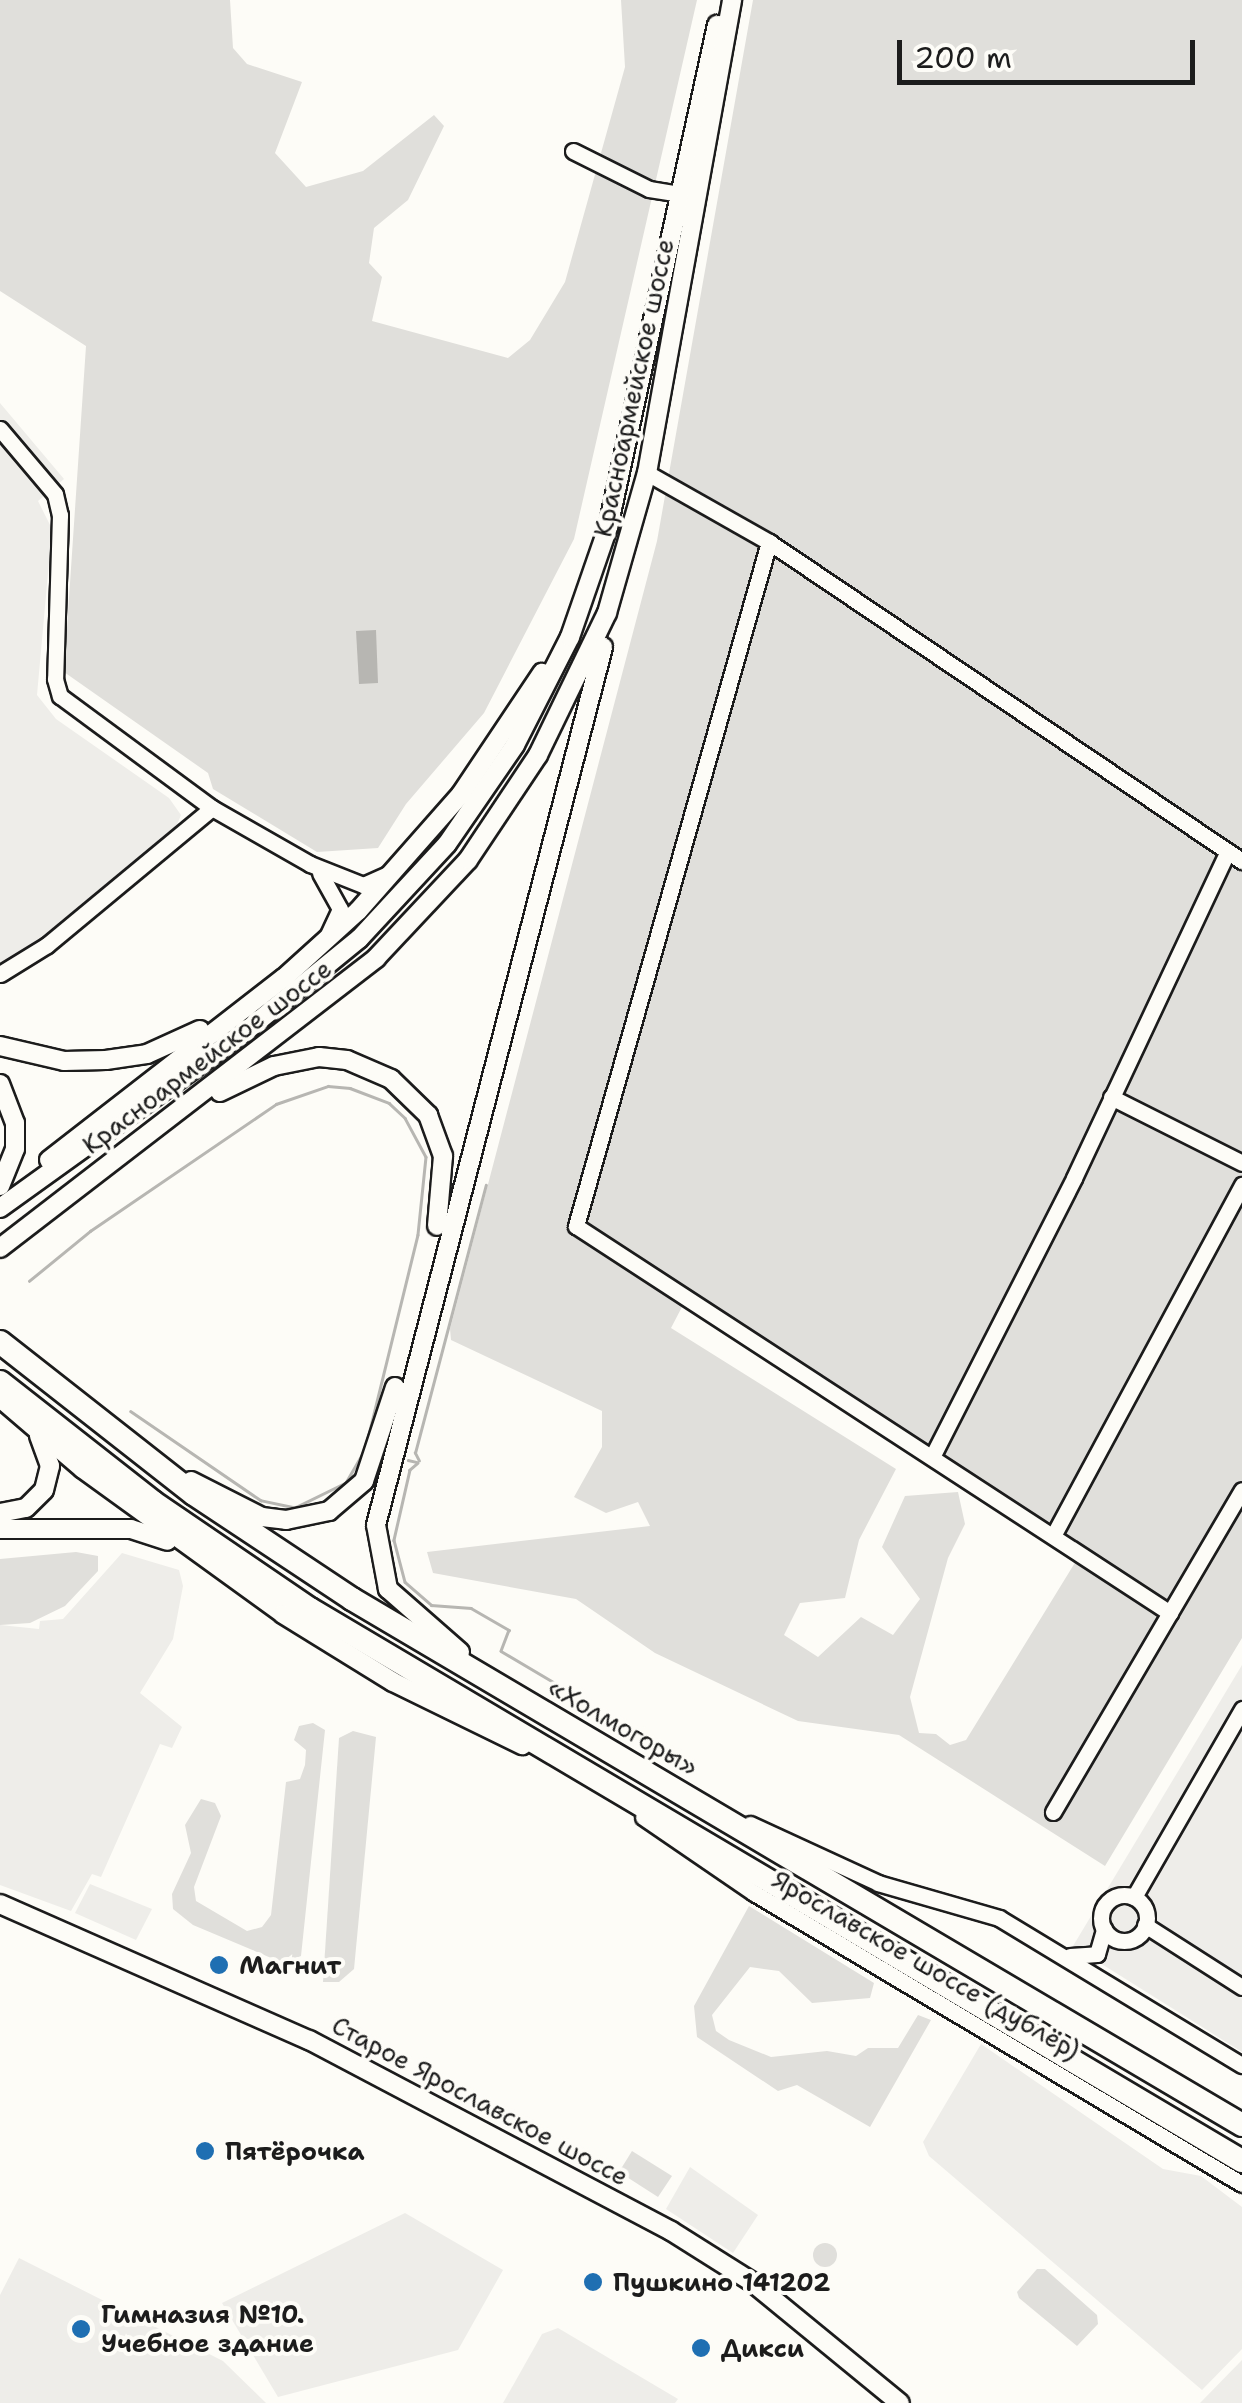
<!DOCTYPE html>
<html>
<head>
<meta charset="utf-8">
<style>
	body { margin:0 }
	#map { position:relative; width:1242px; height:2403px; overflow:hidden; background:#fdfcf7; font-family:"Shantell Sans",sans-serif }
	div>[style] { position:absolute }
	.built>* { inset:0; background:#eeede9 }
	.green>* { inset:0; background:#e0dfdb }
	.round { border-radius:50% }
	.water>* { inset:0; background:#b7b6b2 }
	.stream>* { height:2.5px; margin:-1.25px; padding:0 1.25px; transform-origin:1.25px; border-radius:1.25px; background:#b7b6b2 }
	.roads { filter:drop-shadow(2px 0 #1c1c1c) drop-shadow(-2px 0 #1c1c1c) drop-shadow(0 2px #1c1c1c) drop-shadow(0 -2px #1c1c1c) }
	.minor>* { height:15px; margin:-7.5px; padding:0 7.5px; transform-origin:7.5px; border-radius:7.5px; background:#fdfcf7 }
	.minor>.ring { margin:-7.5px; padding:0; box-sizing:content-box; background:none; border:15px solid #fdfcf7; border-radius:50% }
	.major>* { height:18px; margin:-9px; padding:0 9px; transform-origin:9px; border-radius:9px; background:#fdfcf7 }
	.highway>* { height:22px; margin:-11px; padding:0 11px; transform-origin:11px; border-radius:11px; background:#fdfcf7 }
	.dots>* { width:28px; height:28px; translate:-50% -50%; box-sizing:border-box; border:5px solid #fdfcf7; border-radius:50% }
	span { translate:-50% -50%; white-space:nowrap; text-align:center; line-height:1.15; -webkit-text-stroke:8px #fdfcf7; paint-order:stroke }
	.street-label { font-size:25px; color:#1c1c1c }
	.poi-label { font-size:25px; color:#1c1c1c; font-weight:700 }
	.left { translate:0 -50%; text-align:left }
	.scale { position:absolute; left:897px; top:40px; width:298px; height:45px; box-sizing:border-box; border:5px solid #1c1c1c; border-top:0; padding-left:12px; font-size:30px; line-height:35px; white-space:nowrap; color:#1c1c1c; -webkit-text-stroke:8px #fdfcf7; paint-order:stroke }
</style>
</head>
<body>
<div id="map">
	<div class="built">
		<i style="clip-path:polygon(0 403px,64px 479px,38px 501px,52px 529px,37px 695px,56px 719px,169px 798px,181px 815px,176px 827px,44px 939px,0 966px)"></i>
		<i style="clip-path:polygon(122px 1553px,179px 1570px,183px 1586px,173px 1639px,140px 1693px,182px 1727px,172px 1748px,160px 1744px,101px 1877px,92px 1874px,71px 1911px,0 1885px,0 1625px,39px 1629px,40px 1621px,63px 1619px)"></i>
		<i style="clip-path:polygon(1242px 1665px,1242px 2052px,1073px 1946px)"></i>
		<i style="clip-path:polygon(90px 1884px,152px 1909px,136px 1940px,75px 1913px)"></i>
		<i style="clip-path:polygon(981px 2044px,1163px 2169px,1201px 2176px,1242px 2207px,1242px 2349px,1202px 2390px,929px 2156px,923px 2142px)"></i>
		<i style="clip-path:polygon(690px 2167px,758px 2215px,733px 2253px,666px 2209px)"></i>
		<i style="clip-path:polygon(405px 2213px,503px 2270px,458px 2350px,278px 2397px,222px 2303px)"></i>
		<i style="clip-path:polygon(19px 2258px,223px 2361px,266px 2403px,0 2403px,0 2295px)"></i>
		<i style="clip-path:polygon(558px 2328px,678px 2399px,675px 2403px,503px 2403px,542px 2334px)"></i>
		<i style="clip-path:polygon(1242px 2360px,1242px 2403px,1200px 2403px)"></i>
	</div>
	<div class="green">
		<i style="clip-path:polygon(0 0,230px 0,233px 48px,247px 64px,302px 82px,275px 153px,306px 187px,363px 171px,434px 115px,444px 126px,408px 200px,374px 228px,369px 263px,382px 277px,372px 321px,508px 358px,530px 340px,565px 282px,625px 67px,621px 0,697px 0,574px 539px,484px 713px,406px 804px,378px 848px,317px 852px,213px 789px,208px 773px,64px 672px,86px 346px,0 291px)"></i>
		<i style="clip-path:polygon(evenodd,753px 0,1242px 0,1242px 1638px,1105px 1866px,899px 1735px,798px 1721px,655px 1653px,576px 1599px,433px 1573px,427px 1552px,650px 1526px,638px 1502px,606px 1513px,574px 1497px,602px 1447px,602px 1411px,451px 1340px,450px 1329px,657px 541px,753px 0,683px 1305px,1076px 1561px,966px 1740px,950px 1745px,936px 1734px,919px 1733px,910px 1697px,948px 1558px,965px 1524px,958px 1492px,905px 1496px,882px 1547px,920px 1599px,893px 1635px,861px 1617px,818px 1657px,784px 1635px,800px 1603px,845px 1598px,859px 1540px,896px 1469px,671px 1328px,683px 1305px)"></i>
		<i style="clip-path:polygon(76px 1552px,98px 1556px,98px 1571px,65px 1606px,30px 1623px,0 1625px,0 1559px)"></i>
		<i style="clip-path:polygon(313px 1723px,325px 1730px,301px 1956px,283px 1963px,193px 1925px,173px 1909px,172px 1894px,191px 1853px,185px 1825px,201px 1799px,215px 1803px,221px 1816px,194px 1887px,196px 1901px,247px 1931px,262px 1927px,271px 1915px,286px 1782px,300px 1779px,305px 1765px,306px 1750px,294px 1740px,299px 1726px)"></i>
		<i style="clip-path:polygon(353px 1731px,376px 1737px,354px 1969px,339px 1982px,323px 1982px,339px 1738px)"></i>
		<i style="clip-path:polygon(749px 1906px,874px 1983px,870px 1998px,812px 2003px,779px 1971px,750px 1967px,712px 2015px,716px 2031px,729px 2040px,771px 2057px,827px 2051px,856px 2056px,868px 2048px,898px 2048px,918px 2015px,931px 2020px,870px 2127px,797px 2085px,778px 2091px,697px 2037px,694px 2006px)"></i>
		<i style="clip-path:polygon(632px 2151px,672px 2176px,658px 2197px,619px 2172px)"></i>
		<i class="round" style="left:813px;top:2243px;width:24px;height:24px"></i>
		<i style="clip-path:polygon(1037px 2269px,1045px 2269px,1097px 2315px,1098px 2324px,1077px 2346px,1019px 2298px,1017px 2292px)"></i>
	</div>
	<div class="water">
		<i style="clip-path:polygon(376px 630px,378px 683px,359px 684px,356px 631px)"></i>
	</div>
	<div class="stream">
		<i style="left:29px;top:1281px;width:79px;rotate:-39.3deg"></i>
		<i style="left:90px;top:1231px;width:225px;rotate:-34.3deg"></i>
		<i style="left:276px;top:1104px;width:55px;rotate:-19.1deg"></i>
		<i style="left:328px;top:1086px;width:22px;rotate:5deg"></i>
		<i style="left:350px;top:1088px;width:42px;rotate:21deg"></i>
		<i style="left:389px;top:1103px;width:22px;rotate:43deg"></i>
		<i style="left:405px;top:1118px;width:44px;rotate:61.7deg"></i>
		<i style="left:426px;top:1157px;width:78px;rotate:95.9deg"></i>
		<i style="left:418px;top:1235px;width:221px;rotate:103.8deg"></i>
		<i style="left:365px;top:1450px;width:38px;rotate:120deg"></i>
		<i style="left:346px;top:1483px;width:57px;rotate:153.9deg"></i>
		<i style="left:295px;top:1508px;width:35px;rotate:-168deg"></i>
		<i style="left:261px;top:1501px;width:158px;rotate:-145.6deg"></i>
		<i style="left:408px;top:1460px;width:9px;rotate:13deg"></i>
		<i style="left:419px;top:1461px;width:9px;rotate:-117deg"></i>
		<i style="left:415px;top:1453px;width:277px;rotate:-75.2deg"></i>
		<i style="left:418px;top:1463px;width:11px;rotate:139deg"></i>
		<i style="left:410px;top:1470px;width:72px;rotate:102.9deg"></i>
		<i style="left:394px;top:1540px;width:43px;rotate:75.3deg"></i>
		<i style="left:405px;top:1582px;width:35px;rotate:41deg"></i>
		<i style="left:431px;top:1605px;width:40px;rotate:4.3deg"></i>
		<i style="left:471px;top:1608px;width:44px;rotate:30.1deg"></i>
		<i style="left:509px;top:1630px;width:22px;rotate:111deg"></i>
		<i style="left:501px;top:1651px;width:82px;rotate:30.6deg"></i>
	</div>
	<div class="roads">
		<div class="minor">
			<i style="left:573px;top:151px;width:85px;rotate:26.6deg"></i>
			<i style="left:649px;top:189px;width:26px;rotate:9deg"></i>
			<i style="left:0;top:429px;width:85px;rotate:49.8deg"></i>
			<i style="left:55px;top:494px;width:22px;rotate:77deg"></i>
			<i style="left:60px;top:515px;width:164px;rotate:91.7deg"></i>
			<i style="left:55px;top:679px;width:18px;rotate:74deg"></i>
			<i style="left:60px;top:696px;width:189px;rotate:36.4deg"></i>
			<i style="left:212px;top:808px;width:113px;rotate:29.7deg"></i>
			<i style="left:310px;top:864px;width:57px;rotate:21.6deg"></i>
			<i style="left:363px;top:885px;width:27px;rotate:-24deg"></i>
			<i style="left:647px;top:473px;width:140px;rotate:29.5deg"></i>
			<i style="left:769px;top:542px;width:571px;rotate:34deg"></i>
			<i style="left:769px;top:542px;width:711px;rotate:105.76deg"></i>
			<i style="left:576px;top:1226px;width:709px;rotate:33.08deg"></i>
			<i style="left:320px;top:873px;width:41px;rotate:60.9deg"></i>
			<i style="left:340px;top:909px;width:29px;rotate:115deg"></i>
			<i style="left:0;top:974px;width:55px;rotate:-31.7deg"></i>
			<i style="left:47px;top:945px;width:214px;rotate:-39.7deg"></i>
			<i style="left:1111px;top:1097px;width:147px;rotate:26.7deg"></i>
			<i style="left:932px;top:1457px;width:313px;rotate:-63deg"></i>
			<i style="left:1074px;top:1178px;width:361px;rotate:-64.8deg"></i>
			<i style="left:1053px;top:1536px;width:399px;rotate:-61.7deg"></i>
			<i style="left:1053px;top:1812px;width:373px;rotate:-59.6deg"></i>
			<i style="left:643px;top:1817px;width:135px;rotate:34.4deg"></i>
			<i style="left:754px;top:1893px;width:568px;rotate:30.81deg"></i>
			<i style="left:750px;top:1824px;width:141px;rotate:24.7deg"></i>
			<i style="left:878px;top:1883px;width:126px;rotate:16.1deg"></i>
			<i style="left:999px;top:1918px;width:284px;rotate:31.2deg"></i>
			<i class="ring" style="left:1101px;top:1895px;width:31px;height:31px"></i>
			<i style="left:1134px;top:1897px;width:217px;rotate:-60.1deg"></i>
			<i style="left:1145px;top:1925px;width:115px;rotate:32.6deg"></i>
			<i style="left:1070px;top:1956px;width:27px;rotate:-4deg"></i>
			<i style="left:1097px;top:1954px;width:26px;rotate:-74deg"></i>
		</div>
		<div class="major">
			<i style="left:0;top:1046px;width:66px;rotate:13.2deg"></i>
			<i style="left:64px;top:1061px;width:42px;rotate:-1.4deg"></i>
			<i style="left:106px;top:1060px;width:41px;rotate:-8.3deg"></i>
			<i style="left:147px;top:1054px;width:58px;rotate:-24.4deg"></i>
			<i style="left:0;top:1084px;width:42px;rotate:69deg"></i>
			<i style="left:15px;top:1123px;width:26px;rotate:90deg"></i>
			<i style="left:15px;top:1149px;width:40px;rotate:112deg"></i>
			<i style="left:220px;top:1092px;width:60px;rotate:-25.7deg"></i>
			<i style="left:274px;top:1066px;width:46px;rotate:-11.3deg"></i>
			<i style="left:319px;top:1057px;width:28px;rotate:6deg"></i>
			<i style="left:347px;top:1060px;width:48px;rotate:23.4deg"></i>
			<i style="left:391px;top:1079px;width:52px;rotate:44.2deg"></i>
			<i style="left:428px;top:1115px;width:44px;rotate:69.9deg"></i>
			<i style="left:443px;top:1156px;width:70px;rotate:94.9deg"></i>
			<i style="left:49px;top:1160px;width:297px;rotate:-37.8deg"></i>
			<i style="left:284px;top:978px;width:100px;rotate:-42.2deg"></i>
			<i style="left:358px;top:911px;width:156px;rotate:-48.6deg"></i>
			<i style="left:461px;top:794px;width:146px;rotate:-56.2deg"></i>
			<i style="left:0;top:1208px;width:303px;rotate:-35.7deg"></i>
			<i style="left:246px;top:1031px;width:146px;rotate:-39.2deg"></i>
			<i style="left:359px;top:939px;width:129px;rotate:-47.2deg"></i>
			<i style="left:447px;top:844px;width:120px;rotate:-55.5deg"></i>
			<i style="left:515px;top:745px;width:121px;rotate:-63deg"></i>
			<i style="left:570px;top:637px;width:116px;rotate:-70.9deg"></i>
			<i style="left:608px;top:527px;width:514px;rotate:-77.75deg"></i>
			<i style="left:0;top:1248px;width:475px;rotate:-37.6deg"></i>
			<i style="left:376px;top:958px;width:134px;rotate:-46.8deg"></i>
			<i style="left:468px;top:860px;width:126px;rotate:-56.3deg"></i>
			<i style="left:538px;top:755px;width:158px;rotate:-64.1deg"></i>
			<i style="left:607px;top:613px;width:146px;rotate:-74.1deg"></i>
			<i style="left:647px;top:473px;width:481px;rotate:-79.8deg"></i>
			<i style="left:0;top:1398px;width:109px;rotate:40.5deg"></i>
			<i style="left:83px;top:1469px;width:247px;rotate:35.9deg"></i>
			<i style="left:283px;top:1614px;width:129px;rotate:31.7deg"></i>
			<i style="left:393px;top:1682px;width:144px;rotate:26deg"></i>
			<i style="left:191px;top:1481px;width:80px;rotate:26.9deg"></i>
			<i style="left:262px;top:1517px;width:24px;rotate:7deg"></i>
			<i style="left:286px;top:1520px;width:44px;rotate:-11.8deg"></i>
			<i style="left:329px;top:1511px;width:46px;rotate:-40.6deg"></i>
			<i style="left:364px;top:1481px;width:99px;rotate:-71.7deg"></i>
			<i style="left:0;top:1513px;width:26px;rotate:-11deg"></i>
			<i style="left:26px;top:1508px;width:25px;rotate:-45deg"></i>
			<i style="left:44px;top:1490px;width:25px;rotate:-76deg"></i>
			<i style="left:50px;top:1466px;width:32px;rotate:-110deg"></i>
			<i style="left:0;top:1529px;width:131px"></i>
			<i style="left:131px;top:1529px;width:38px;rotate:18deg"></i>
			<i style="left:460px;top:1652px;width:96px;rotate:-138.8deg"></i>
			<i style="left:388px;top:1589px;width:65px;rotate:-100.6deg"></i>
			<i style="left:376px;top:1525px;width:907px;rotate:-75.5deg"></i>
			<i style="left:0;top:1904px;width:338px;rotate:23.8deg"></i>
			<i style="left:309px;top:2040px;width:409px;rotate:27.8deg"></i>
			<i style="left:671px;top:2231px;width:96px;rotate:32.2deg"></i>
			<i style="left:752px;top:2282px;width:191px;rotate:39.3deg"></i>
		</div>
		<div class="highway">
			<i style="left:0;top:1342px;width:246px;rotate:38.1deg"></i>
			<i style="left:194px;top:1494px;width:190px;rotate:33.6deg"></i>
			<i style="left:352px;top:1599px;width:1034px;rotate:30.58deg"></i>
			<i style="left:0;top:1382px;width:194px;rotate:38.1deg"></i>
			<i style="left:153px;top:1502px;width:190px;rotate:34.3deg"></i>
			<i style="left:310px;top:1609px;width:1083px;rotate:30.64deg"></i>
		</div>
	</div>
	<div class="dots">
		<i style="left:219px;top:1965px;background:#1f6fb2"></i>
		<i style="left:205px;top:2151px;background:#1f6fb2"></i>
		<i style="left:593px;top:2282px;background:#1f6fb2"></i>
		<i style="left:81px;top:2329px;background:#1f6fb2"></i>
		<i style="left:701px;top:2348px;background:#1f6fb2"></i>
	</div>
	<div class="street-label">
		<span style="left:634px;top:388px;rotate:-78deg">Красноармейское шоссе</span>
		<span style="left:207px;top:1057px;rotate:-37deg">Красноармейское шоссе</span>
		<span style="left:623px;top:1727px;rotate:30deg">«Холмогоры»</span>
		<span style="left:926px;top:1965px;rotate:30deg">Ярославское шоссе (дублёр)</span>
		<span style="left:480px;top:2101px;rotate:28deg">Старое Ярославское шоссе</span>
	</div>
	<div class="poi-label">
		<span class="left" style="left:239px;top:1965px">Магнит</span>
		<span class="left" style="left:225px;top:2151px">Пятёрочка</span>
		<span class="left" style="left:613px;top:2282px">Пушкино 141202</span>
		<span class="left" style="left:101px;top:2329px">Гимназия №10.<br>Учебное здание</span>
		<span class="left" style="left:721px;top:2348px">Дикси</span>
	</div>
	<div class="scale">200 m</div>
</div>
</body>
</html>
